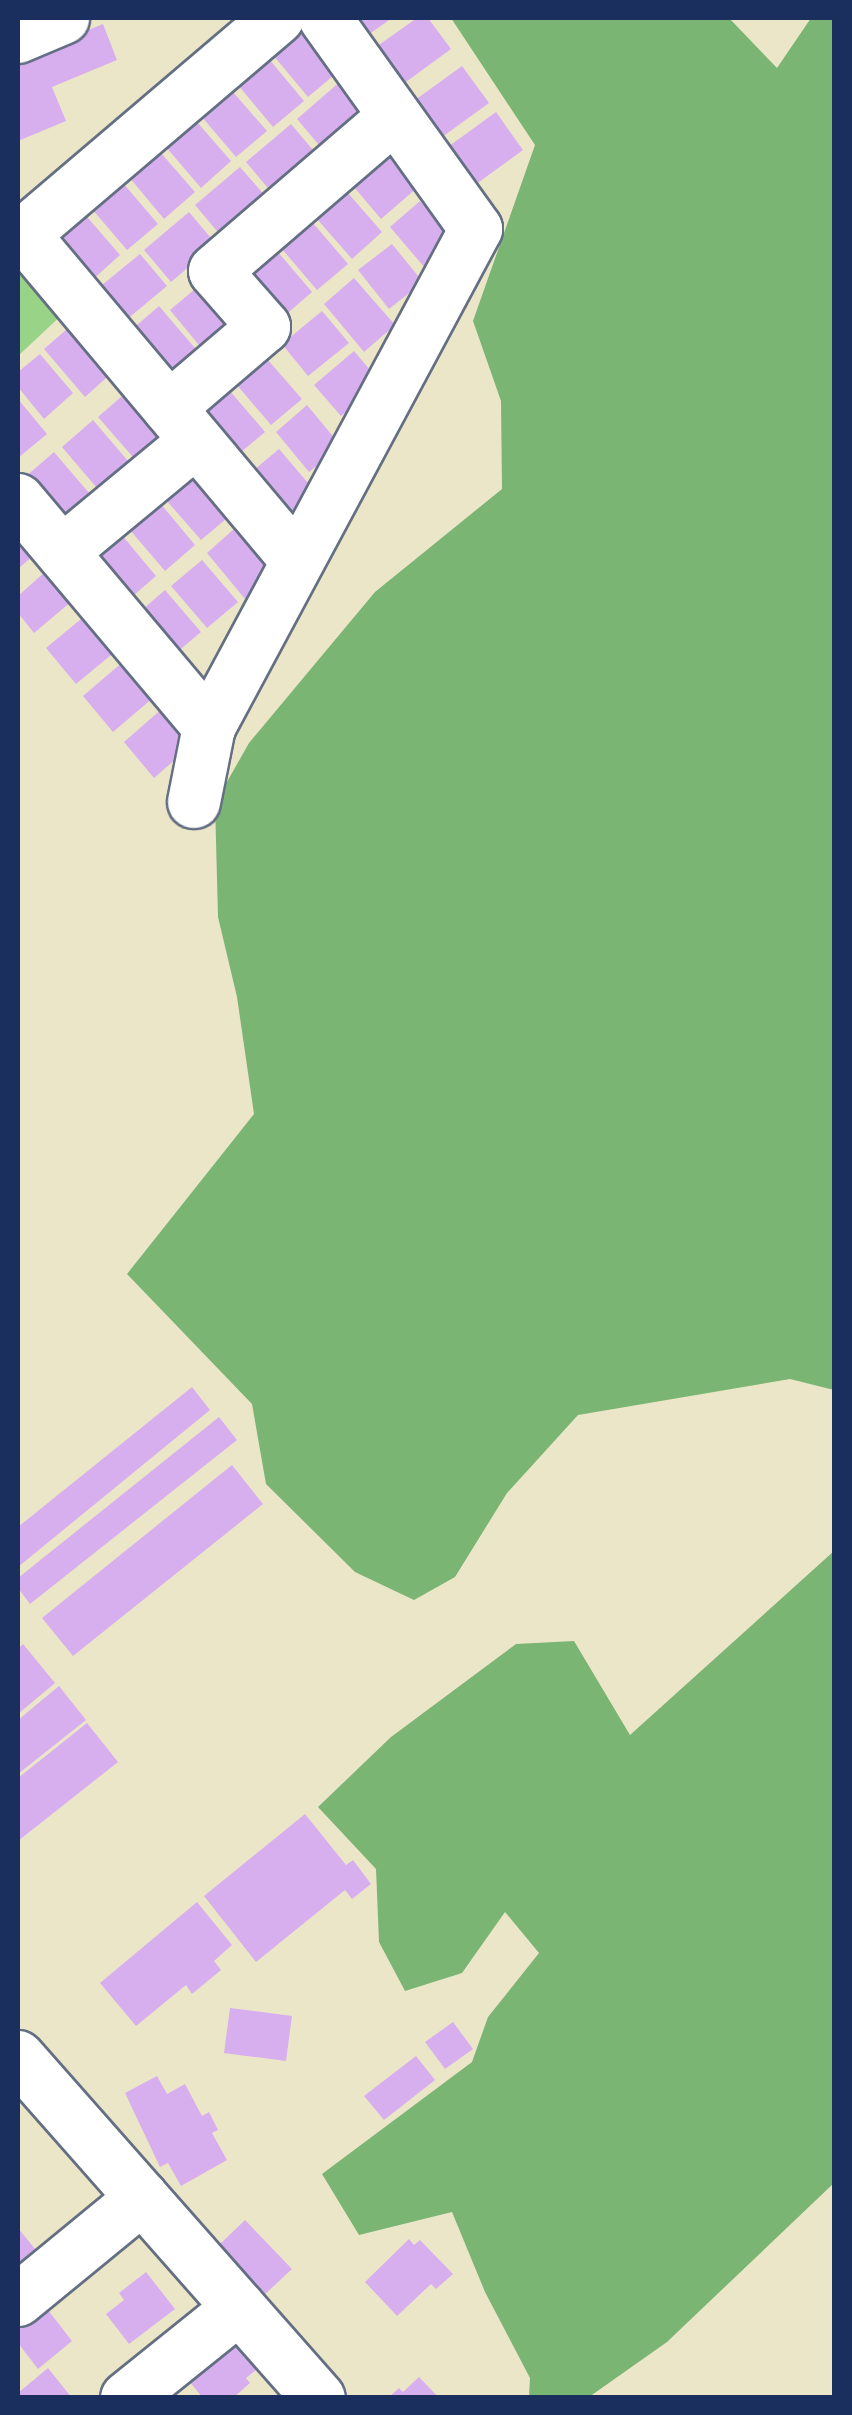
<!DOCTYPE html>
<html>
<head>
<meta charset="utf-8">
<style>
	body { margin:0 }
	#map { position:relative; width:852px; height:2415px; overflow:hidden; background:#ece6c8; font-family:Caveat,sans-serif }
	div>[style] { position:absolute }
	.green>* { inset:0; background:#98d387 }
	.forest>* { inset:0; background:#7ab574 }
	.building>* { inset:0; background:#d7afee }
	.roads { filter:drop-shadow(2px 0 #646f83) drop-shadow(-2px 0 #646f83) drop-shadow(0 2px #646f83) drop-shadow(0 -2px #646f83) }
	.minor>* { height:52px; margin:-26px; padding:0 26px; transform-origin:26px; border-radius:26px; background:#fff }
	span { translate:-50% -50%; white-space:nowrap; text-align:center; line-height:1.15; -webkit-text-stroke:8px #fbf7ec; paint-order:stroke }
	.frame { position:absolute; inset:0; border:20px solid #1b2f5e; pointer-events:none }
</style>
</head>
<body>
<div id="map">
	<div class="green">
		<i style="clip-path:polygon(18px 268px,66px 311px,18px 356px)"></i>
	</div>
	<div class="forest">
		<i style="clip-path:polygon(451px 18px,729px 18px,777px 68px,811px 18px,834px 18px,834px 1390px,790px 1379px,578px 1415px,507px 1493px,455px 1577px,414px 1600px,355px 1572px,266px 1484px,252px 1404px,127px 1274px,254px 1114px,237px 997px,218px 917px,215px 803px,249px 743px,375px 592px,502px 489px,501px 401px,473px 321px,535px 145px)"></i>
		<i style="clip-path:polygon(834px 1551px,834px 2183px,667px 2342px,589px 2397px,529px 2397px,530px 2378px,485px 2292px,452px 2212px,359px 2235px,322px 2174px,472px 2062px,488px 2017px,539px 1953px,505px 1912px,462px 1973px,405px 1991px,379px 1942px,376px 1869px,318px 1807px,391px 1737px,516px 1644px,574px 1641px,630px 1735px)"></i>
	</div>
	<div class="building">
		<i style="clip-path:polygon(356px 18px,392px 18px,368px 35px)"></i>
		<i style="clip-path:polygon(417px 18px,428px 18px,451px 49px,399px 87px,373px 49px)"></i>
		<i style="clip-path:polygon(299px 23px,339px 71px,308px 97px,268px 49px)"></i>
		<i style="clip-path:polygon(103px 24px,117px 60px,52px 87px,66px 121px,18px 141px,18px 59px)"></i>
		<i style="clip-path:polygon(264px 53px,304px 101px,273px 127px,233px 79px)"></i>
		<i style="clip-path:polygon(462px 66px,489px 103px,438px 140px,411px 103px)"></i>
		<i style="clip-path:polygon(342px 80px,369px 112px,324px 151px,297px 119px)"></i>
		<i style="clip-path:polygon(226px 84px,267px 131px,236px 157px,196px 110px)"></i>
		<i style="clip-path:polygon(496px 112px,523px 150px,472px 187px,445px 149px)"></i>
		<i style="clip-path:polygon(190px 114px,231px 161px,201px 188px,160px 140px)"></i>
		<i style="clip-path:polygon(291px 124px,318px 156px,273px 194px,246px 162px)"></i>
		<i style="clip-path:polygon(154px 145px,195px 192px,164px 219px,124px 171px)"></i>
		<i style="clip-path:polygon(385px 149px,418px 187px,381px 219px,348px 180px)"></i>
		<i style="clip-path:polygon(240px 167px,267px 198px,222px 237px,195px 205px)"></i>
		<i style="clip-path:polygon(117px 176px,158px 224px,127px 250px,86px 202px)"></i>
		<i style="clip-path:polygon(341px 185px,382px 232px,352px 259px,310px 211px)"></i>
		<i style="clip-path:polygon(420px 201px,455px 241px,425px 268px,390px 227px)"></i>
		<i style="clip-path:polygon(82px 211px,120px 255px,90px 282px,52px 239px)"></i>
		<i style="clip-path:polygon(189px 212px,216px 244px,171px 282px,144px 250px)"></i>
		<i style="clip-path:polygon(307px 216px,348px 264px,317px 290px,276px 242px)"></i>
		<i style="clip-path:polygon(392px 244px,423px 282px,389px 309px,358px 270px)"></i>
		<i style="clip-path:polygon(272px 245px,312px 292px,282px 318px,241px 271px)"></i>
		<i style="clip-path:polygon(140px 254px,167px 286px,125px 321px,97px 289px)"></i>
		<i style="clip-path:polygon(354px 278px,395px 325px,364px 352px,324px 304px)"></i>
		<i style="clip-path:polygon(201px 284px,233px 324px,203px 350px,170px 310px)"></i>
		<i style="clip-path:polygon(159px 306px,200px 354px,170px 380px,129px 332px)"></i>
		<i style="clip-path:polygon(322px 311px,349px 343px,308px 376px,282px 344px)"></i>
		<i style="clip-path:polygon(74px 323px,115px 370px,85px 397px,44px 349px)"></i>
		<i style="clip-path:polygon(354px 351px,381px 383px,341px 416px,314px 385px)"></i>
		<i style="clip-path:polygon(261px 352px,302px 399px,271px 425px,231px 378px)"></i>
		<i style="clip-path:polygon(40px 354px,73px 393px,44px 419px,18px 387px,18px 372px)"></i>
		<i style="clip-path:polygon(224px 384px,265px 432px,234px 458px,194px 410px)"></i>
		<i style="clip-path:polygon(129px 390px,170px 438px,139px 464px,98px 417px)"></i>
		<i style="clip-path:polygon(18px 399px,47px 434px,18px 458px)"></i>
		<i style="clip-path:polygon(307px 405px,341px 446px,309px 472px,276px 432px)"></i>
		<i style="clip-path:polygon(93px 420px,134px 468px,102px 494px,62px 447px)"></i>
		<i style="clip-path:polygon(279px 449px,320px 497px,289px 523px,248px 475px)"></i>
		<i style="clip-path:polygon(54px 452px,95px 500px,65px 526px,24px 478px)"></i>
		<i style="clip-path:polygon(191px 467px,232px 514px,201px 540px,160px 493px)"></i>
		<i style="clip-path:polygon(155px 497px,195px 545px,165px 571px,124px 523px)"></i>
		<i style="clip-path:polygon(116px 528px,156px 576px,126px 602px,85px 555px)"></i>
		<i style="clip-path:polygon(235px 528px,271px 571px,250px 605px,207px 553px)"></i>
		<i style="clip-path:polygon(18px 537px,34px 555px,18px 569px)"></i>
		<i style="clip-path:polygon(202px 560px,238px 602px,207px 628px,171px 586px)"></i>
		<i style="clip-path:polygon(46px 571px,72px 601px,34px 633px,18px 613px,18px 596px)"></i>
		<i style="clip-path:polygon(165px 590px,201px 632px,170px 658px,135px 616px)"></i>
		<i style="clip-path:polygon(87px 614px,117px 650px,76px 684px,46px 648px)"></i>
		<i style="clip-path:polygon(124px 661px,154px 697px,113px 732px,83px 696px)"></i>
		<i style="clip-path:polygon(164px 707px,194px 743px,154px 778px,124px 742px)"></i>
		<i style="clip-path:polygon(192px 1387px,210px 1410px,18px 1567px,18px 1527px)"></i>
		<i style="clip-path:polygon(219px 1417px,237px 1440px,30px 1604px,18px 1588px,18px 1578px)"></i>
		<i style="clip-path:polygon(232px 1465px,263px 1504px,73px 1656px,42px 1618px)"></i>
		<i style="clip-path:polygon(23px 1644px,55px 1683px,18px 1714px,18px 1649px)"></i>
		<i style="clip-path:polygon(59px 1686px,86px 1720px,18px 1774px,18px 1720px)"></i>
		<i style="clip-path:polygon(87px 1723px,118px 1762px,18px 1841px,18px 1778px)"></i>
		<i style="clip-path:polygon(305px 1814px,346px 1865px,353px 1860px,371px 1884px,352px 1899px,345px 1890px,256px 1962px,204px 1896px)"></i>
		<i style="clip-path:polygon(197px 1902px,232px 1945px,214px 1961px,221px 1970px,192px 1994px,186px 1985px,136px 2026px,100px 1983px)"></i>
		<i style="clip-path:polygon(230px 2008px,292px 2016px,286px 2061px,224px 2053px)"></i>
		<i style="clip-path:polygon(453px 2022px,473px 2049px,445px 2069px,425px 2042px)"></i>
		<i style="clip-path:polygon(416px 2056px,435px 2080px,384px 2120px,364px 2096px)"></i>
		<i style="clip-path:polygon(157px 2076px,167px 2094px,185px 2084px,202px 2116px,209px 2112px,218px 2130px,212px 2133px,227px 2160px,181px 2186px,168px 2163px,160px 2167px,125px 2093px)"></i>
		<i style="clip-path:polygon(245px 2220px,292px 2269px,262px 2297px,216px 2248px)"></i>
		<i style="clip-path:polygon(18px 2228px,43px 2259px,18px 2271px)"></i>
		<i style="clip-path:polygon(409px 2239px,414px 2245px,420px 2240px,453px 2274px,436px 2289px,431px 2284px,397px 2316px,365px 2282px)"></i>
		<i style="clip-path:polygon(146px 2272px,175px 2309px,129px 2344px,106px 2314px,124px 2300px,119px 2293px)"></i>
		<i style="clip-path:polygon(41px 2301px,72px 2341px,38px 2369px,18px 2343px,18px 2320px)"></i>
		<i style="clip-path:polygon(235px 2333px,262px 2365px,246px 2378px,250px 2383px,233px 2398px,203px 2398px,184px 2375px)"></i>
		<i style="clip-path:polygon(48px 2368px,72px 2398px,18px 2398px,18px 2393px)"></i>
		<i style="clip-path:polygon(419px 2377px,439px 2398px,388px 2398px,399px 2388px,403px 2392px)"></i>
	</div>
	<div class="roads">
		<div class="minor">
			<i style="left:18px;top:37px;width:49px;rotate:-22.9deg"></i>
			<i style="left:23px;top:234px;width:424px;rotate:50deg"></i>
			<i style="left:18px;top:239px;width:341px;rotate:-40.4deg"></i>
			<i style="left:169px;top:408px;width:125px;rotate:-40.5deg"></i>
			<i style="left:264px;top:327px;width:74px;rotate:-131.2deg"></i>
			<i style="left:215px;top:271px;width:236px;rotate:-40.7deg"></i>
			<i style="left:18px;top:500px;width:297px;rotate:49.9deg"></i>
			<i style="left:62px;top:552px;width:174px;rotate:-39.6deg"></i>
			<i style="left:194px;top:802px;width:76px;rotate:-78.7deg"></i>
			<i style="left:209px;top:727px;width:565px;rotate:-61.8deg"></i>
			<i style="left:476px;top:229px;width:259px;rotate:-125.6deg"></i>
			<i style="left:18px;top:2057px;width:455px;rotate:48.6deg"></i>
			<i style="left:18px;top:2300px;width:161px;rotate:-39.4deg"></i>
			<i style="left:127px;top:2398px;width:144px;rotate:-38.8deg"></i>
		</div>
	</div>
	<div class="frame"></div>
</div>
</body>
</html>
